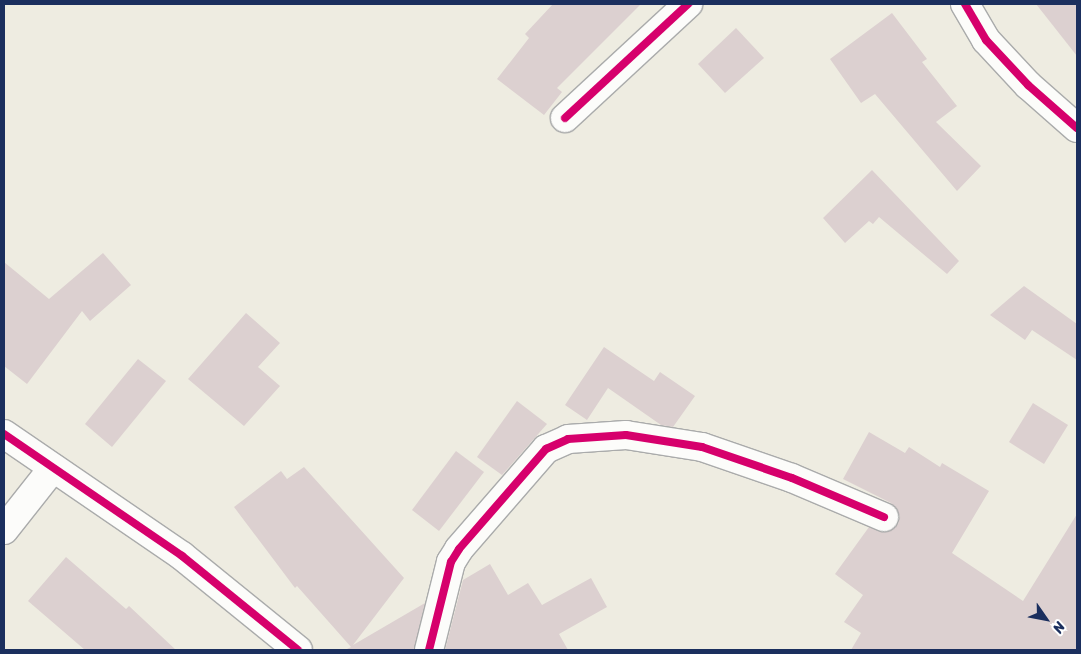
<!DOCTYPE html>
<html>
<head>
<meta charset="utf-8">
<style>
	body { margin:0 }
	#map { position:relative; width:1081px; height:654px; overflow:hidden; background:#eeece1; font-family:Sriracha,sans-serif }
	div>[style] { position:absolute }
	.building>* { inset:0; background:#dcd0d0 }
	.roads { filter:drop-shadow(1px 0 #aaabab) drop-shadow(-1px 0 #aaabab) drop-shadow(0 1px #aaabab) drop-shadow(0 -1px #aaabab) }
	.minor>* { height:28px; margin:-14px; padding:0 14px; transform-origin:14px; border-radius:14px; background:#fcfcfa }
	.tertiary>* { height:28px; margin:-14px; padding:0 14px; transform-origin:14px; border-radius:14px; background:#fcfcfa }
	.cycleway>* { height:8px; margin:-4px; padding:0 4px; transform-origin:4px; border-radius:4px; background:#d6006c }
	span { translate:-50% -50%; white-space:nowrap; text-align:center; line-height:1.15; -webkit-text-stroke:4px #fff; paint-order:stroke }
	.frame { position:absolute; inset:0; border:5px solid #1b2f5e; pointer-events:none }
	.north { position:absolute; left:1021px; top:594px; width:50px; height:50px; -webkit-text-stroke:4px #fff; paint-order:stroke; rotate:123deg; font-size:14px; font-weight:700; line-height:20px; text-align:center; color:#1b2f5e }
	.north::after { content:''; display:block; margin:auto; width:18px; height:22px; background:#1b2f5e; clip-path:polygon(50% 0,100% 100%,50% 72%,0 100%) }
</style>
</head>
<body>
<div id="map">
	<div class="building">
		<i style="clip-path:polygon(553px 4px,641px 4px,557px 88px,562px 92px,544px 115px,497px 79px,529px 38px,525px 34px)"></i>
		<i style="clip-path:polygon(1036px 4px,1077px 4px,1077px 56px)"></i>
		<i style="clip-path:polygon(892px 13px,927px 59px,922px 62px,957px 106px,936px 122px,981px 166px,957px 191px,875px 94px,861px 103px,830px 59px)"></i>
		<i style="clip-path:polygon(736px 28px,764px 58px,725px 93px,698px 64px)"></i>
		<i style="clip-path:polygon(872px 170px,959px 261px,947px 274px,879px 217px,873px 224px,869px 221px,845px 243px,823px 218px)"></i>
		<i style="clip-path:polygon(103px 253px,131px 285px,90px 321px,82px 311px,27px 384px,4px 366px,4px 262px,49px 299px)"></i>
		<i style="clip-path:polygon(1024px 286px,1077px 324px,1077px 360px,1032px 330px,1025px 340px,990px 315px)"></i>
		<i style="clip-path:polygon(246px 313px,280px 343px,258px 367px,280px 386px,244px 426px,188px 379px)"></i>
		<i style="clip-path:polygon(604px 347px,654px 381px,660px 372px,695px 396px,673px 427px,661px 425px,608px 388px,587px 420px,565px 405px)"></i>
		<i style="clip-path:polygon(138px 359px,166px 381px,112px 447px,85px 424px)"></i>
		<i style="clip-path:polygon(517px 401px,547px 424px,502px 475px,477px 457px)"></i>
		<i style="clip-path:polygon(1033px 403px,1068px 425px,1044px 464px,1009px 442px)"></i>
		<i style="clip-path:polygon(869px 432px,905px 453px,909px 447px,940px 467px,942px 463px,989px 491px,952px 553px,1023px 601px,1077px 514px,1077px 650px,851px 650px,861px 633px,844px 622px,863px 595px,835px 574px,869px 527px,886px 532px,898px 524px,900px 516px,891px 503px,843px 479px)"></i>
		<i style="clip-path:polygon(456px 451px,484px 472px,439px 531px,412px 510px)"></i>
		<i style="clip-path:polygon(304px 467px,404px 578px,353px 645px,425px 603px,414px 650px,345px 650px,351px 647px,297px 586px,295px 588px,234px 507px,281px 471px,287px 479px)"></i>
		<i style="clip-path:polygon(66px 557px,126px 609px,129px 606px,176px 650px,85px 650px,28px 601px)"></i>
		<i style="clip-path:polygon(490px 564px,508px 595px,528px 583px,542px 605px,591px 578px,607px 607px,559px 634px,568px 650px,445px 650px,463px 580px)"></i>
	</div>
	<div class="roads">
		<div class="minor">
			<i style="left:965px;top:4px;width:42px;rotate:59.7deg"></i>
			<i style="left:986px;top:40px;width:62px;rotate:47deg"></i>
			<i style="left:1028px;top:85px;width:65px;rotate:41.3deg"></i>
			<i style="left:565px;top:118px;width:168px;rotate:-42.8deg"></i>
			<i style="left:4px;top:530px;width:79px;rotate:-51.7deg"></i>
			<i style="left:429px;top:650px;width:91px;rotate:-76deg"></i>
			<i style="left:451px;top:562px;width:15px;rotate:-58deg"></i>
			<i style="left:459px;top:549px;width:133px;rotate:-49deg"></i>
			<i style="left:546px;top:449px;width:24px;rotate:-24deg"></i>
			<i style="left:568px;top:439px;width:58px;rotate:-3.9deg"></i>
			<i style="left:626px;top:435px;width:77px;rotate:9deg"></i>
			<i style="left:702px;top:447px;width:95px;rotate:19deg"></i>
			<i style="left:792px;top:478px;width:100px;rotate:23deg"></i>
		</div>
		<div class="tertiary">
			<i style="left:4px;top:434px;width:216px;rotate:34.4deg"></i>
			<i style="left:182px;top:556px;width:149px;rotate:39deg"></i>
		</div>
	</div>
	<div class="cycleway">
		<i style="left:965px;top:4px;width:42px;rotate:59.7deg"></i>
		<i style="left:986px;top:40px;width:62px;rotate:47deg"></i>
		<i style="left:1028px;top:85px;width:65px;rotate:41.3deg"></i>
		<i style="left:565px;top:118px;width:168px;rotate:-42.8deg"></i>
		<i style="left:4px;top:434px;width:216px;rotate:34.4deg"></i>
		<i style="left:182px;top:556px;width:149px;rotate:39deg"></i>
		<i style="left:429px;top:650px;width:91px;rotate:-76deg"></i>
		<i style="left:451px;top:562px;width:15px;rotate:-58deg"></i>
		<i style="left:459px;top:549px;width:133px;rotate:-49deg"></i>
		<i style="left:546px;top:449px;width:24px;rotate:-24deg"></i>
		<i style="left:568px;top:439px;width:58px;rotate:-3.9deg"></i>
		<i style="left:626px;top:435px;width:77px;rotate:9deg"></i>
		<i style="left:702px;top:447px;width:95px;rotate:19deg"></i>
		<i style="left:792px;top:478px;width:100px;rotate:23deg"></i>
	</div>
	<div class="frame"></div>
	<div class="north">N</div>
</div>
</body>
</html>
